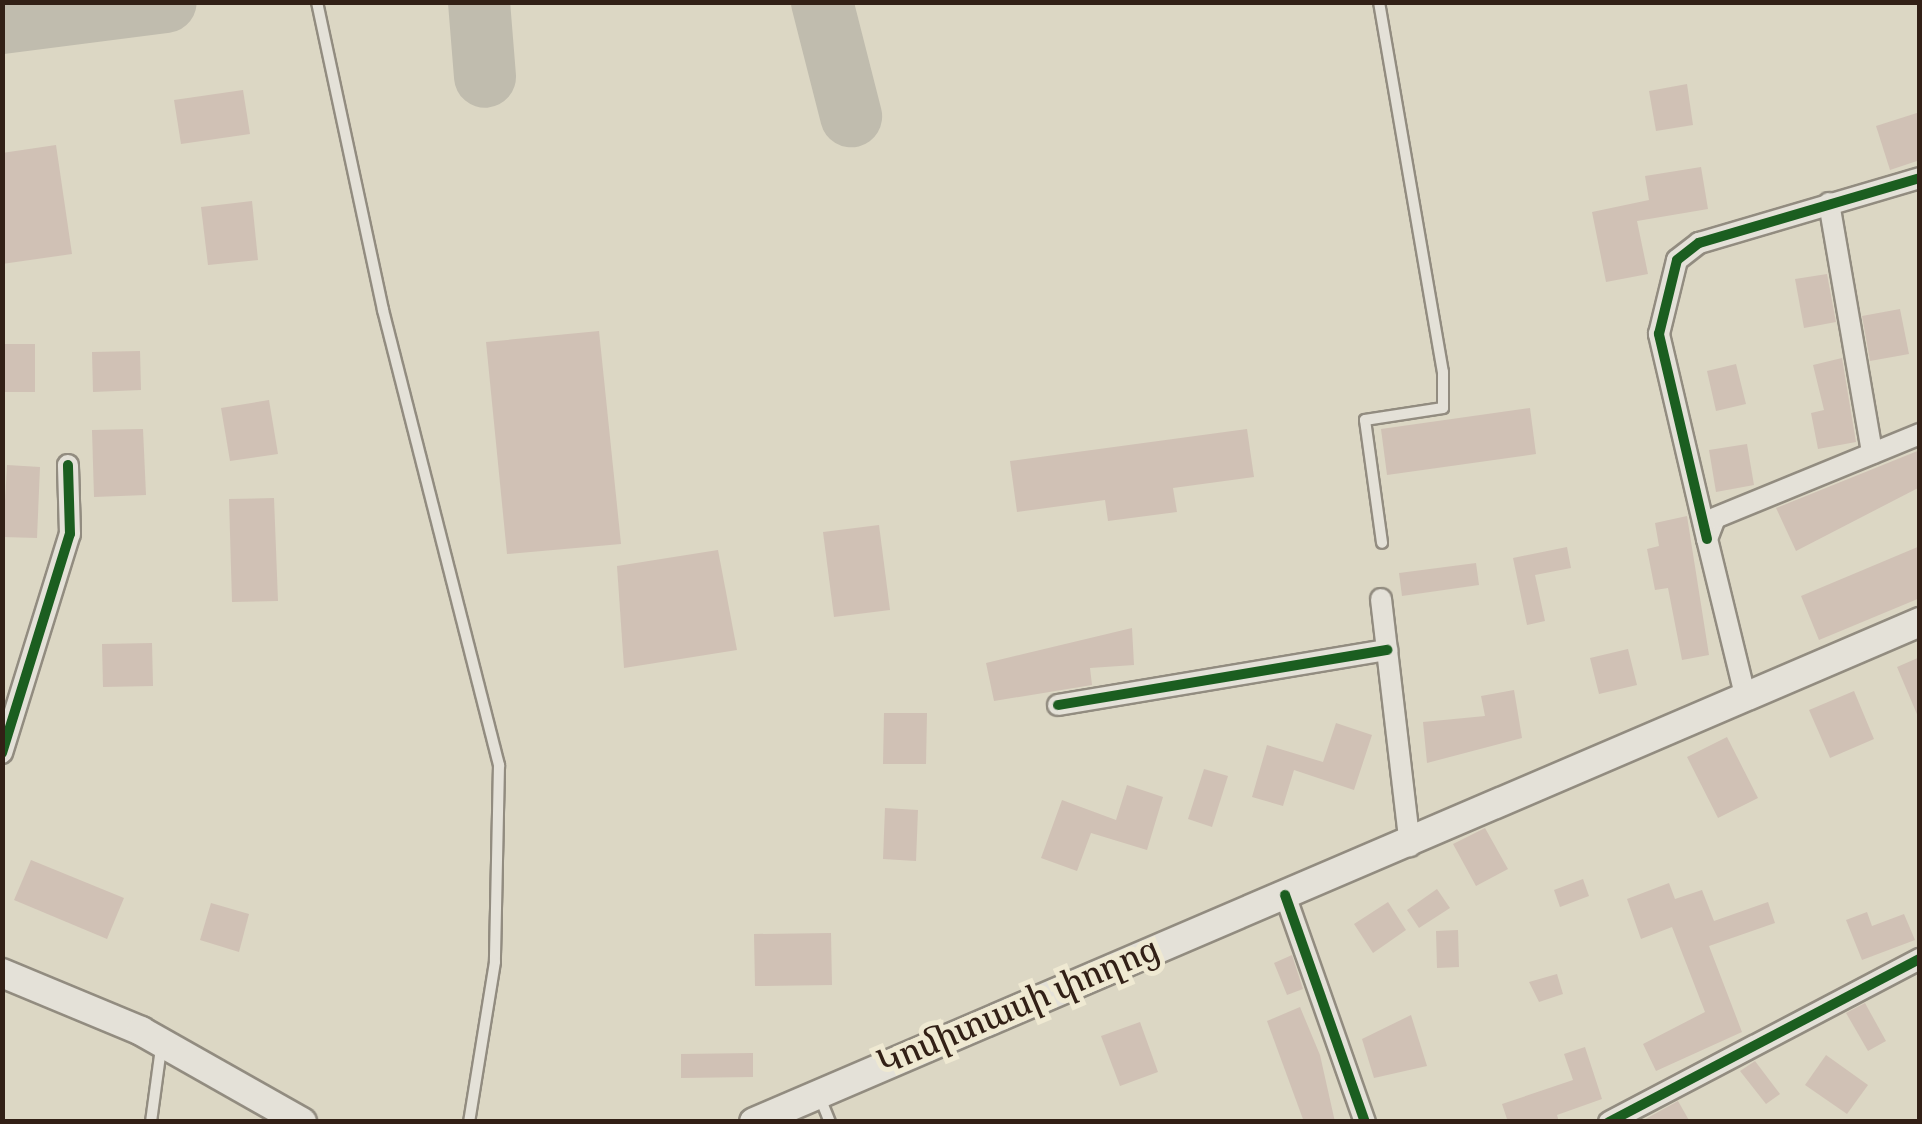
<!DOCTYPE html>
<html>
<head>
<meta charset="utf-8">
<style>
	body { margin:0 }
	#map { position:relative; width:1922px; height:1124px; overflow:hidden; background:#dcd7c4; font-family:"IM FELL English","Noto Serif Armenian",serif }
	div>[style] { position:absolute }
	.taxiway>* { height:62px; margin:-31px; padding:0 31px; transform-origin:31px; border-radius:31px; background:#c0bcae }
	.building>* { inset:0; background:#d0c1b5 }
	.roads { filter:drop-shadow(2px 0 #928c80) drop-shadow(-2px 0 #928c80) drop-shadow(0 2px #928c80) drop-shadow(0 -2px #928c80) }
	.service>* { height:10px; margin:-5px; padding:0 5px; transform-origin:5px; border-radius:5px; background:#e4e1d8 }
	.minor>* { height:20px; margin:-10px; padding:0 10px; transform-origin:10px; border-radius:10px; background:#e4e1d8 }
	.secondary>* { height:28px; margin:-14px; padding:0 14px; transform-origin:14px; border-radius:14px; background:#e4e1d8 }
	.cycleway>* { height:10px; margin:-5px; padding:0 5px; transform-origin:5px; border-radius:5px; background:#1b5e20 }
	span { translate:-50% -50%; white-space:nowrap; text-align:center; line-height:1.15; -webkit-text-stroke:10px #efe9d2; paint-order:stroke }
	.street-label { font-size:35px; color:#322016 }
	.frame { position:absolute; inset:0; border:5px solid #322016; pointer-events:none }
</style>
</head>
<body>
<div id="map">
	<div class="taxiway">
		<i style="left:479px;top:2px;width:75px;rotate:85.4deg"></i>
		<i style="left:822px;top:2px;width:118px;rotate:75.7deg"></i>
		<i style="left:2px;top:23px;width:165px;rotate:-7.3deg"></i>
	</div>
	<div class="building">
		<i style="clip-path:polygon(1687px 84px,1693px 125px,1656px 131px,1649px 91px)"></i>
		<i style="clip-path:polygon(243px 90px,250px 134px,181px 144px,174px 100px)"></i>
		<i style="clip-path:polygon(1920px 112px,1920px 160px,1890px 170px,1876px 126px)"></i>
		<i style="clip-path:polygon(56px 145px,72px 254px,2px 264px,2px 153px)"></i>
		<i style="clip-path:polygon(1701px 167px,1708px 209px,1637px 221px,1648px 274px,1606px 282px,1592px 212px,1649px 200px,1645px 176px)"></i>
		<i style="clip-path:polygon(252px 201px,258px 260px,208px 265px,201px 207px)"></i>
		<i style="clip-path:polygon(1827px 274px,1836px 322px,1804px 328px,1795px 279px)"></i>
		<i style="clip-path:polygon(1900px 309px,1909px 354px,1870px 361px,1862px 316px)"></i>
		<i style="clip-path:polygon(599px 331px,621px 544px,507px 554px,486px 342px)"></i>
		<i style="clip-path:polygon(2px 344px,35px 344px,35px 392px,2px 392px)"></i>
		<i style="clip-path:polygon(140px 351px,141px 390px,93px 392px,92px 352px)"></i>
		<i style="clip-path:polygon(1842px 358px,1856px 442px,1818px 449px,1811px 413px,1824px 410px,1813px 365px)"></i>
		<i style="clip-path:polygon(1736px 364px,1746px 404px,1716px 411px,1707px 371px)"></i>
		<i style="clip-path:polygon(269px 400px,278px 454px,230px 461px,221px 408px)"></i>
		<i style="clip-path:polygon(1530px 408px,1536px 454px,1387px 475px,1381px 429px)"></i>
		<i style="clip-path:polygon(143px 429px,146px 495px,94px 497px,92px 430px)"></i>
		<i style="clip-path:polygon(1247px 429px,1254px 477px,1173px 488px,1177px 512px,1108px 521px,1105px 500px,1017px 512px,1010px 461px)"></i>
		<i style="clip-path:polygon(1747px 444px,1754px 485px,1716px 492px,1709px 450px)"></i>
		<i style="clip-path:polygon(1920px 450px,1920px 487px,1796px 551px,1776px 508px)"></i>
		<i style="clip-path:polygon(7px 465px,40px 467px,37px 538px,3px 537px)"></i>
		<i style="clip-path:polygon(274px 498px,278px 601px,232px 602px,229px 499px)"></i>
		<i style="clip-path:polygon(1687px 516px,1709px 655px,1682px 660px,1668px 588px,1655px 590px,1647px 549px,1659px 546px,1655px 523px)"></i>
		<i style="clip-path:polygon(879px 525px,890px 610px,834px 617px,823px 532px)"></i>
		<i style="clip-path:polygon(1920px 546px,1920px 598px,1819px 640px,1801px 596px)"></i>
		<i style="clip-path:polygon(1567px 547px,1571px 568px,1535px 575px,1545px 621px,1527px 625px,1513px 558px)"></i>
		<i style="clip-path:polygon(718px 550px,737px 650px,624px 668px,617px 566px)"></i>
		<i style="clip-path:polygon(1476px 563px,1479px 585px,1402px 596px,1399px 573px)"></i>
		<i style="clip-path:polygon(1132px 628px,1134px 665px,1090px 668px,1092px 685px,994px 701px,986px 663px)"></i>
		<i style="clip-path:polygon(152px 643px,153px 686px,103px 687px,102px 644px)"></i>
		<i style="clip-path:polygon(1628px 649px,1637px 685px,1599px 694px,1590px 658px)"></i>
		<i style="clip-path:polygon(1920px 657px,1920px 719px,1919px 719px,1897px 667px)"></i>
		<i style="clip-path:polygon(1514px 690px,1522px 738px,1427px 763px,1423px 722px,1485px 716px,1481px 696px)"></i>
		<i style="clip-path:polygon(1854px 691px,1874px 739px,1830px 758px,1809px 710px)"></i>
		<i style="clip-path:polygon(884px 713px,927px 713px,926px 764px,883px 764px)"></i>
		<i style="clip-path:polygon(1336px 723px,1372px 735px,1354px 790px,1294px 770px,1283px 806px,1252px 797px,1267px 745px,1323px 762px)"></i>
		<i style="clip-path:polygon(1727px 737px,1758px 798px,1718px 818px,1687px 757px)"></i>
		<i style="clip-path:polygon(1204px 769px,1228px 776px,1212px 827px,1188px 819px)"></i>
		<i style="clip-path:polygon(1127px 785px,1163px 797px,1147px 850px,1091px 833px,1077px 871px,1041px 858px,1062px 800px,1116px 820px)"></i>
		<i style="clip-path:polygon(885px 808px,918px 810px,916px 861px,883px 859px)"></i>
		<i style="clip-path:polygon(1485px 828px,1508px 869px,1476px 886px,1453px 844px)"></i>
		<i style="clip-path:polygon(31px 860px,124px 898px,107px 939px,14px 900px)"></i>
		<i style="clip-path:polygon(1583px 879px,1589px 896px,1560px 907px,1554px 890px)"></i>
		<i style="clip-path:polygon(1669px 883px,1675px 899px,1702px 890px,1714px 921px,1768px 902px,1775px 923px,1709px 946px,1742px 1032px,1656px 1071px,1643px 1044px,1705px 1012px,1672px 927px,1641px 939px,1627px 899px)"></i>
		<i style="clip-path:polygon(1437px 889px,1450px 908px,1419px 928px,1407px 910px)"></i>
		<i style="clip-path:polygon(1388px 902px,1406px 930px,1373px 953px,1354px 924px)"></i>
		<i style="clip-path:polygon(211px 903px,249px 914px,239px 952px,200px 940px)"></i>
		<i style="clip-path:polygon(1867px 912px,1872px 926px,1904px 914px,1915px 940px,1862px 960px,1846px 920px)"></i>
		<i style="clip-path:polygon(1458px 930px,1459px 967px,1437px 968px,1436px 931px)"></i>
		<i style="clip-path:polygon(831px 933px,832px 985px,755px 986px,754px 934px)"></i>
		<i style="clip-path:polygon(1292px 955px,1303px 989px,1287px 995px,1274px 963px)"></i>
		<i style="clip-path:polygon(1557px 974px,1563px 994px,1539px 1002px,1529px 982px)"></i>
		<i style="clip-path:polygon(1865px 1003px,1886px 1041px,1868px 1051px,1846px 1013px)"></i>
		<i style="clip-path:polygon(1300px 1007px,1320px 1055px,1335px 1122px,1304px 1122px,1267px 1021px)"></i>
		<i style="clip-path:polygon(1411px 1015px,1427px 1066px,1374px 1078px,1362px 1039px)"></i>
		<i style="clip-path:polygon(1140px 1022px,1158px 1072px,1120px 1086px,1101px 1036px)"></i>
		<i style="clip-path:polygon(1585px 1047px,1602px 1099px,1557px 1115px,1559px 1122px,1508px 1122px,1502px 1104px,1573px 1080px,1564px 1054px)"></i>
		<i style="clip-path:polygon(753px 1053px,753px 1077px,681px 1078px,681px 1054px)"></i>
		<i style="clip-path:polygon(1826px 1055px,1868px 1085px,1847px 1114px,1805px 1085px)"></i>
		<i style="clip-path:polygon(1755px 1061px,1780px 1094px,1766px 1104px,1740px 1071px)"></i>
		<i style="clip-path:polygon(1678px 1101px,1690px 1122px,1640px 1122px)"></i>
	</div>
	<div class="roads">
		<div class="service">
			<i style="left:317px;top:2px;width:315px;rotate:77.9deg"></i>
			<i style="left:383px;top:310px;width:470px;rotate:75.7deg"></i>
			<i style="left:499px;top:765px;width:197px;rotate:91.2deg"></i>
			<i style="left:495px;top:962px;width:162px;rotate:99.2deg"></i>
			<i style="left:1379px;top:2px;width:375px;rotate:80.2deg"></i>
			<i style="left:1443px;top:372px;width:36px;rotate:90deg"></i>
			<i style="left:1443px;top:408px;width:79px;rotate:171.3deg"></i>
			<i style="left:1365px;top:420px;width:124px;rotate:82.1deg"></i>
			<i style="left:819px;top:1095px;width:29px;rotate:68deg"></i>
			<i style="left:151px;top:1122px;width:75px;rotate:-82.3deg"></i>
		</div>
		<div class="minor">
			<i style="left:1829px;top:203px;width:254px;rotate:80.2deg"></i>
			<i style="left:1707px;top:539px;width:211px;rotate:-103.2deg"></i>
			<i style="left:1659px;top:334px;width:76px;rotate:-76.3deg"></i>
			<i style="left:1677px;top:260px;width:28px;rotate:-38deg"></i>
			<i style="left:1699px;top:243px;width:230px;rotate:-16.4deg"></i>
			<i style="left:1381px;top:599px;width:249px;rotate:83.3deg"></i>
			<i style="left:1746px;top:699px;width:165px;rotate:-103.7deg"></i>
			<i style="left:1707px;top:539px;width:22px;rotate:-69deg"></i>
			<i style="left:1715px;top:518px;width:222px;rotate:-22.3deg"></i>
			<i style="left:1058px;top:705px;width:334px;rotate:-9.5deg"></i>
			<i style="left:2px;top:753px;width:229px;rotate:-72.8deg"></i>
			<i style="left:70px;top:534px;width:69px;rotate:-91.7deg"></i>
			<i style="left:1285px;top:895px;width:241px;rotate:70.6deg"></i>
			<i style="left:1609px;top:1122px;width:351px;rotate:-27.7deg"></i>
		</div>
		<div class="secondary">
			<i style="left:2px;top:973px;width:151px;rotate:22.6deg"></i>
			<i style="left:141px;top:1031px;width:185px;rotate:29.5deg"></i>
			<i style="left:754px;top:1122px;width:1269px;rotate:-23.21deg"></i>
		</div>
	</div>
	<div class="cycleway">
		<i style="left:1707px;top:539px;width:211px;rotate:-103.2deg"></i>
		<i style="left:1659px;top:334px;width:76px;rotate:-76.3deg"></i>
		<i style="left:1677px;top:260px;width:28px;rotate:-38deg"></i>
		<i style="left:1699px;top:243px;width:230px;rotate:-16.4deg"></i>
		<i style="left:1058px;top:705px;width:334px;rotate:-9.5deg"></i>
		<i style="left:2px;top:753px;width:229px;rotate:-72.8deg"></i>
		<i style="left:70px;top:534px;width:69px;rotate:-91.7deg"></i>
		<i style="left:1285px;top:895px;width:241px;rotate:70.6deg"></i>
		<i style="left:1609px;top:1122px;width:351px;rotate:-27.7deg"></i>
	</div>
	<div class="street-label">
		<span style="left:1019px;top:1008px;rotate:-23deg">Կոմիտասի փողոց</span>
	</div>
	<div class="frame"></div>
</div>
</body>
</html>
